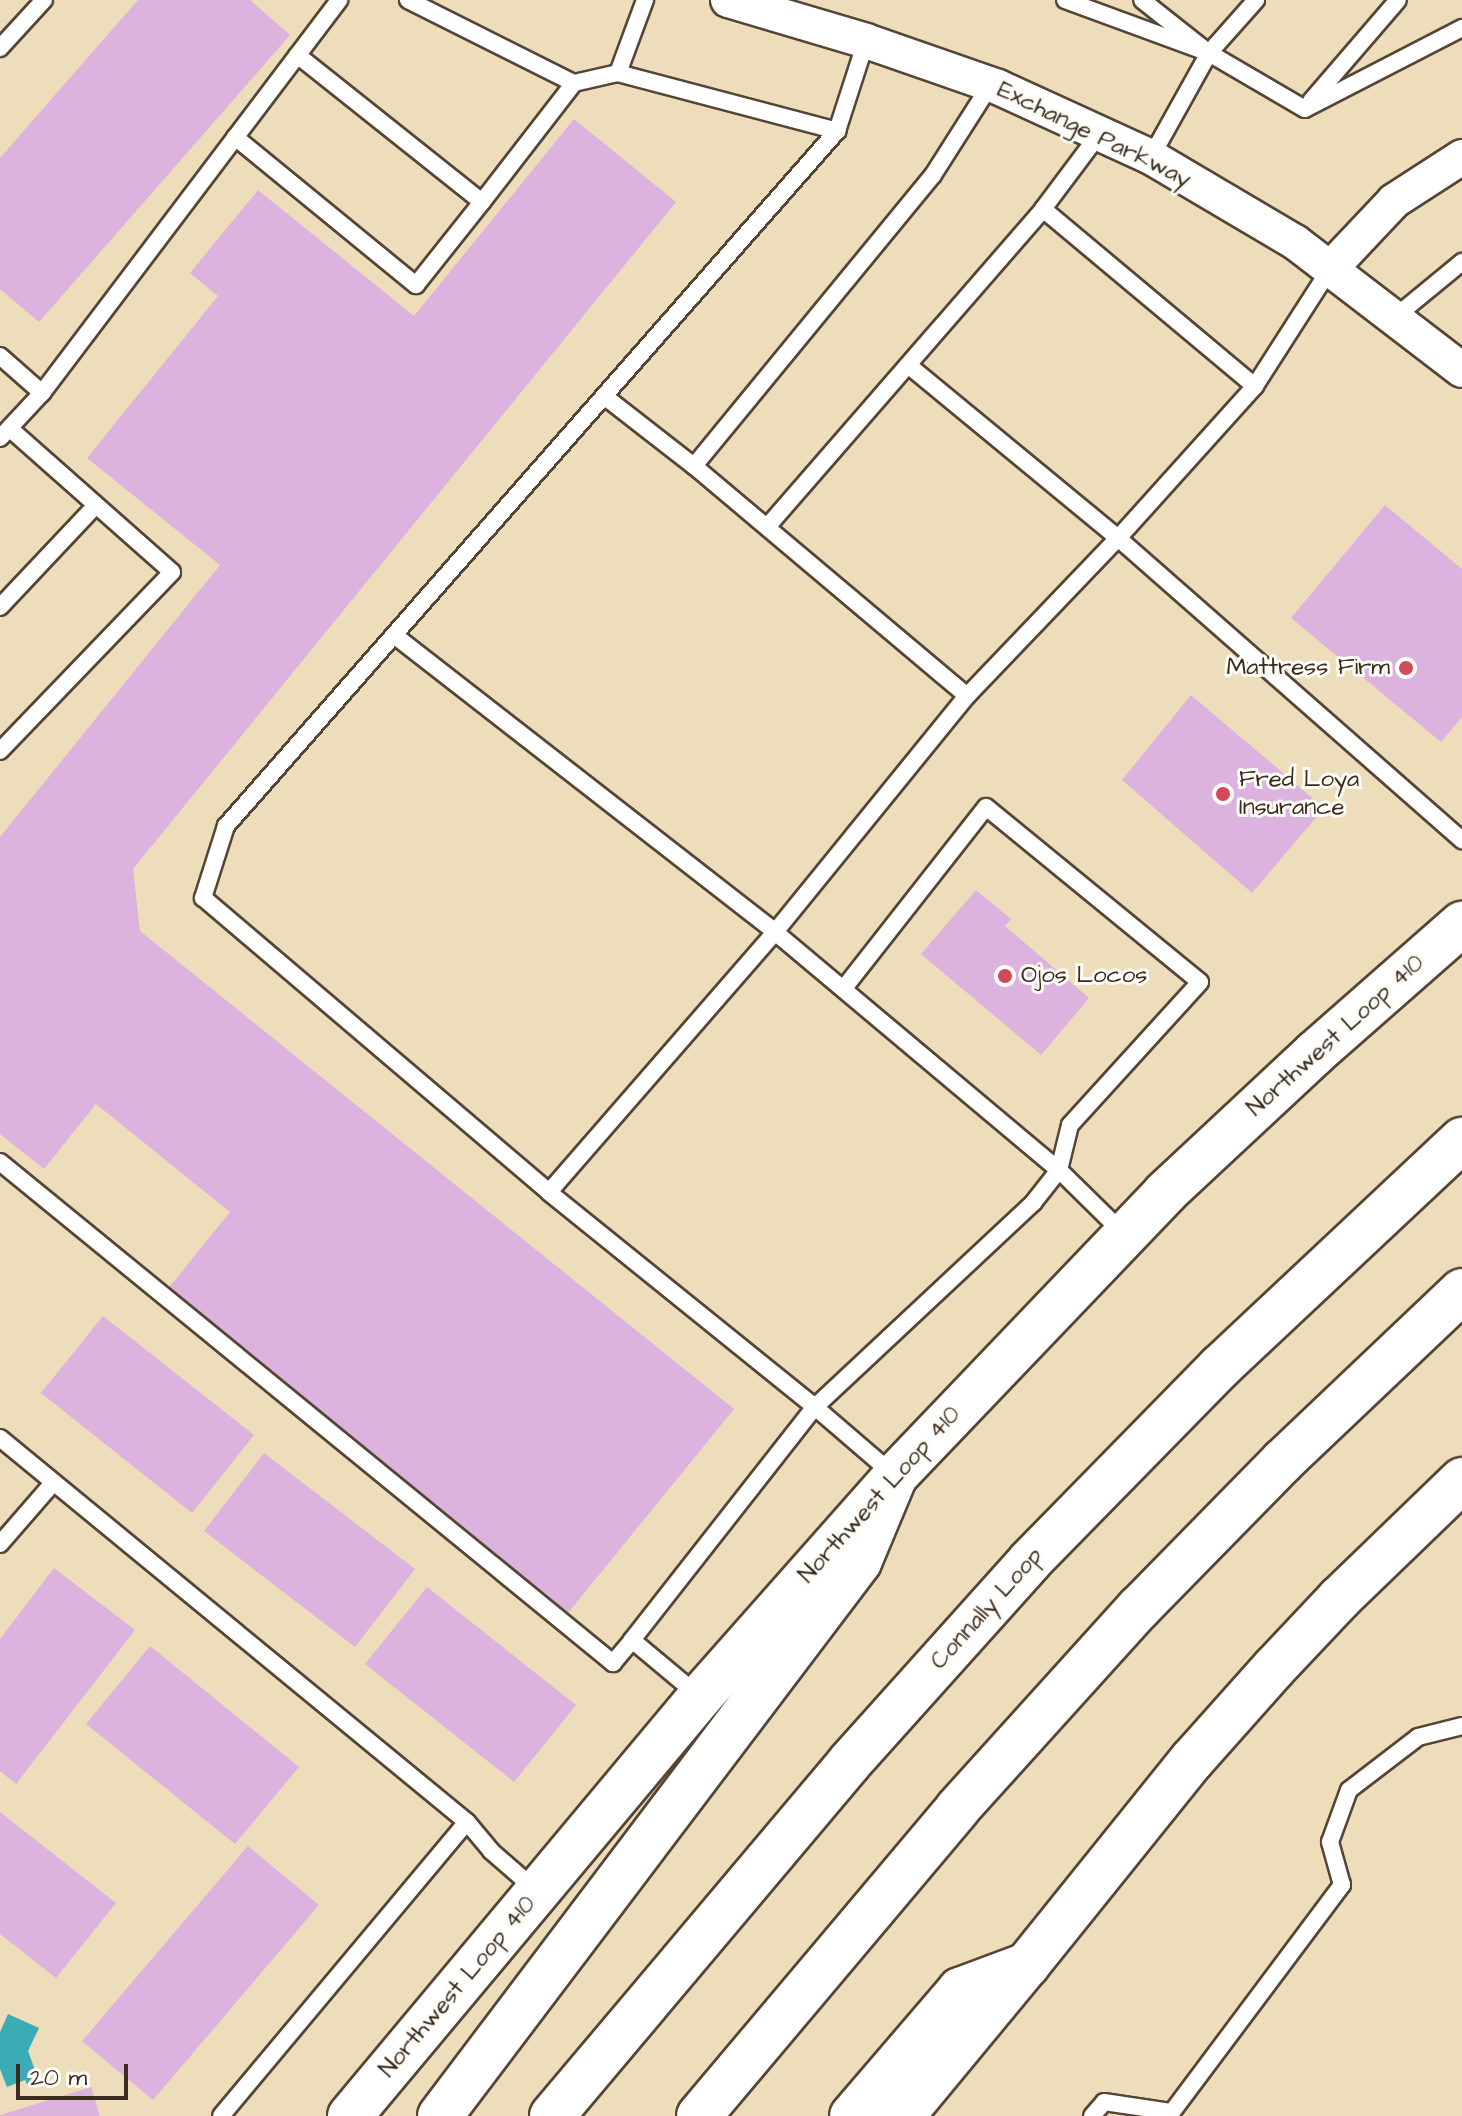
<!DOCTYPE html>
<html>
<head>
<meta charset="utf-8">
<style>
	body { margin:0 }
	#map { position:relative; width:1462px; height:2116px; overflow:hidden; background:#edddbb; font-family:"Architects Daughter",sans-serif }
	div>[style] { position:absolute }
	.water>* { inset:0; background:#3bacb5 }
	.building>* { inset:0; background:#dbb3de }
	.roads { filter:drop-shadow(2px 0 #564536) drop-shadow(-2px 0 #564536) drop-shadow(0 2px #564536) drop-shadow(0 -2px #564536) }
	.lane>* { height:16px; margin:-8px; padding:0 8px; transform-origin:8px; border-radius:8px; background:#fff }
	.street>* { height:34px; margin:-17px; padding:0 17px; transform-origin:17px; border-radius:17px; background:#fff }
	.secondary>* { height:44px; margin:-22px; padding:0 22px; transform-origin:22px; border-radius:22px; background:#fff }
	.primary>* { height:44px; margin:-22px; padding:0 22px; transform-origin:22px; border-radius:22px; background:#fff }
	.highway>* { height:44px; margin:-22px; padding:0 22px; transform-origin:22px; border-radius:22px; background:#fff }
	.dots>* { width:22px; height:22px; translate:-50% -50%; box-sizing:border-box; border:4px solid #fdfcf7; border-radius:50% }
	span { translate:-50% -50%; white-space:nowrap; text-align:center; line-height:1.15; -webkit-text-stroke:6px #fdfcf7; paint-order:stroke }
	.street-label { font-size:24px; color:#3b2a1e }
	.poi-label { font-size:24px; color:#3b2a1e }
	.right { translate:-100% -50%; text-align:right }
	.left { translate:0 -50%; text-align:left }
	.scale { position:absolute; left:16px; top:2064px; width:112px; height:36px; box-sizing:border-box; border:4px solid #3b2a1e; border-top:0; padding-left:10px; font-size:24px; line-height:28px; white-space:nowrap; color:#3b2a1e; -webkit-text-stroke:6px #fdfcf7; paint-order:stroke }
</style>
</head>
<body>
<div id="map">
	<div class="water">
		<i style="clip-path:polygon(8px 2014px,39px 2028px,28px 2051px,39px 2081px,27px 2084px,25px 2080px,7px 2087px,0 2069px,0 2032px)"></i>
	</div>
	<div class="building">
		<i style="clip-path:polygon(138px 0,250px 0,290px 35px,39px 322px,0 289px,0 158px)"></i>
		<i style="clip-path:polygon(574px 119px,676px 202px,133px 869px,140px 931px,734px 1409px,568px 1613px,167px 1290px,230px 1212px,96px 1104px,44px 1169px,0 1134px,0 837px,220px 565px,87px 458px,218px 296px,190px 273px,258px 190px,414px 316px)"></i>
		<i style="clip-path:polygon(1385px 505px,1462px 569px,1462px 717px,1441px 742px,1291px 618px)"></i>
		<i style="clip-path:polygon(1191px 695px,1324px 808px,1252px 893px,1122px 780px)"></i>
		<i style="clip-path:polygon(976px 890px,1011px 919px,1005px 926px,1089px 998px,1041px 1055px,921px 954px)"></i>
		<i style="clip-path:polygon(103px 1316px,254px 1435px,192px 1513px,41px 1393px)"></i>
		<i style="clip-path:polygon(264px 1453px,415px 1569px,355px 1647px,204px 1531px)"></i>
		<i style="clip-path:polygon(54px 1568px,135px 1630px,16px 1784px,0 1771px,0 1639px)"></i>
		<i style="clip-path:polygon(427px 1587px,576px 1705px,514px 1782px,365px 1664px)"></i>
		<i style="clip-path:polygon(150px 1646px,299px 1767px,235px 1844px,86px 1724px)"></i>
		<i style="clip-path:polygon(0 1812px,116px 1903px,56px 1978px,0 1934px)"></i>
		<i style="clip-path:polygon(248px 1846px,319px 1905px,153px 2100px,82px 2041px)"></i>
		<i style="clip-path:polygon(91px 2087px,100px 2116px,0 2116px,0 2115px)"></i>
	</div>
	<div class="roads">
		<div class="lane">
			<i style="left:408px;top:0;width:186px;rotate:26.6deg"></i>
			<i style="left:574px;top:83px;width:45px;rotate:-12.8deg"></i>
			<i style="left:618px;top:73px;width:227px;rotate:14.8deg"></i>
			<i style="left:1065px;top:0;width:153px;rotate:20.2deg"></i>
			<i style="left:1209px;top:53px;width:85px;rotate:-141.7deg"></i>
			<i style="left:0;top:48px;width:65px;rotate:-47.5deg"></i>
			<i style="left:1209px;top:53px;width:111px;rotate:30.3deg"></i>
			<i style="left:618px;top:73px;width:78px;rotate:-69.7deg"></i>
			<i style="left:1311px;top:101px;width:133px;rotate:-49.3deg"></i>
			<i style="left:1305px;top:109px;width:177px;rotate:-27.3deg"></i>
			<i style="left:1100px;top:133px;width:95px;rotate:126.9deg"></i>
			<i style="left:1043px;top:209px;width:276px;rotate:39.9deg"></i>
			<i style="left:235px;top:137px;width:234px;rotate:39.3deg"></i>
			<i style="left:416px;top:285px;width:106px;rotate:-51.5deg"></i>
			<i style="left:482px;top:202px;width:236px;rotate:-141.5deg"></i>
			<i style="left:1151px;top:157px;width:119px;rotate:-60.9deg"></i>
			<i style="left:1209px;top:53px;width:71px;rotate:-48.4deg"></i>
			<i style="left:482px;top:202px;width:150px;rotate:-52.3deg"></i>
			<i style="left:1330px;top:269px;width:139px;rotate:122.7deg"></i>
			<i style="left:1255px;top:386px;width:205px;rotate:132deg"></i>
			<i style="left:1118px;top:538px;width:458px;rotate:41.3deg"></i>
			<i style="left:1395px;top:317px;width:87px;rotate:-39.4deg"></i>
			<i style="left:0;top:356px;width:56px;rotate:41.4deg"></i>
			<i style="left:604px;top:396px;width:114px;rotate:37.9deg"></i>
			<i style="left:694px;top:466px;width:357px;rotate:40.1deg"></i>
			<i style="left:0;top:438px;width:62px;rotate:-47deg"></i>
			<i style="left:42px;top:393px;width:493px;rotate:-52.9deg"></i>
			<i style="left:694px;top:466px;width:377px;rotate:-50.6deg"></i>
			<i style="left:933px;top:175px;width:108px;rotate:-57.5deg"></i>
			<i style="left:767px;top:527px;width:421px;rotate:-49deg"></i>
			<i style="left:0;top:607px;width:140px;rotate:-46.7deg"></i>
			<i style="left:394px;top:635px;width:483px;rotate:37.9deg"></i>
			<i style="left:775px;top:932px;width:371px;rotate:40deg"></i>
			<i style="left:1059px;top:1170px;width:90px;rotate:44.5deg"></i>
			<i style="left:0;top:751px;width:248px;rotate:-46.1deg"></i>
			<i style="left:172px;top:572px;width:217px;rotate:-138.5deg"></i>
			<i style="left:0;top:1162px;width:792px;rotate:39.26deg"></i>
			<i style="left:613px;top:1663px;width:30px;rotate:-50deg"></i>
			<i style="left:632px;top:1640px;width:87px;rotate:39.9deg"></i>
			<i style="left:549px;top:1192px;width:454px;rotate:-139.6deg"></i>
			<i style="left:203px;top:898px;width:76px;rotate:-72.3deg"></i>
			<i style="left:226px;top:826px;width:925px;rotate:-48.68deg"></i>
			<i style="left:837px;top:131px;width:95px;rotate:-72.1deg"></i>
			<i style="left:0;top:1438px;width:605px;rotate:39.43deg"></i>
			<i style="left:894px;top:1475px;width:104px;rotate:-139.3deg"></i>
			<i style="left:815px;top:1407px;width:342px;rotate:-141.1deg"></i>
			<i style="left:549px;top:1192px;width:344px;rotate:-49deg"></i>
			<i style="left:775px;top:932px;width:304px;rotate:-50.9deg"></i>
			<i style="left:967px;top:696px;width:219px;rotate:-46.3deg"></i>
			<i style="left:1118px;top:538px;width:272px;rotate:-140.5deg"></i>
			<i style="left:0;top:1544px;width:81px;rotate:-49deg"></i>
			<i style="left:632px;top:1640px;width:296px;rotate:-51.9deg"></i>
			<i style="left:815px;top:1407px;width:299px;rotate:-43.1deg"></i>
			<i style="left:1033px;top:1203px;width:42px;rotate:-51.8deg"></i>
			<i style="left:1059px;top:1170px;width:46px;rotate:-76.3deg"></i>
			<i style="left:1070px;top:1125px;width:193px;rotate:-47.7deg"></i>
			<i style="left:1200px;top:982px;width:276px;rotate:-140.7deg"></i>
			<i style="left:986px;top:807px;width:230px;rotate:128.1deg"></i>
			<i style="left:221px;top:2116px;width:383px;rotate:-50.1deg"></i>
			<i style="left:467px;top:1822px;width:38px;rotate:50deg"></i>
			<i style="left:491px;top:1851px;width:61px;rotate:41deg"></i>
			<i style="left:1092px;top:2116px;width:18px;rotate:-49deg"></i>
			<i style="left:1104px;top:2102px;width:69px;rotate:8.4deg"></i>
			<i style="left:1172px;top:2112px;width:284px;rotate:-53.2deg"></i>
			<i style="left:1342px;top:1885px;width:45px;rotate:-105.6deg"></i>
			<i style="left:1330px;top:1842px;width:55px;rotate:-69.9deg"></i>
			<i style="left:1349px;top:1790px;width:87px;rotate:-37.5deg"></i>
			<i style="left:1418px;top:1737px;width:45px;rotate:-14deg"></i>
		</div>
		<div class="street">
			<i style="left:728px;top:0;width:144px;rotate:16.5deg"></i>
			<i style="left:866px;top:41px;width:140px;rotate:19.2deg"></i>
			<i style="left:998px;top:87px;width:168px;rotate:24.6deg"></i>
			<i style="left:1151px;top:157px;width:167px;rotate:30.6deg"></i>
			<i style="left:1295px;top:242px;width:210px;rotate:37.5deg"></i>
			<i style="left:1330px;top:269px;width:93px;rotate:-46.7deg"></i>
			<i style="left:1394px;top:201px;width:81px;rotate:-32.9deg"></i>
		</div>
		<div class="secondary">
			<i style="left:350px;top:2116px;width:546px;rotate:-50.13deg"></i>
			<i style="left:700px;top:1697px;width:287px;rotate:-48.5deg"></i>
			<i style="left:902px;top:2116px;width:196px;rotate:-50.4deg"></i>
		</div>
		<div class="primary">
			<i style="left:895px;top:1476px;width:391px;rotate:-46.3deg"></i>
			<i style="left:1165px;top:1193px;width:205px;rotate:-43deg"></i>
			<i style="left:1315px;top:1053px;width:196px;rotate:-41.3deg"></i>
			<i style="left:1027px;top:1965px;width:263px;rotate:-51.2deg"></i>
			<i style="left:1192px;top:1760px;width:123px;rotate:-48.3deg"></i>
			<i style="left:1274px;top:1668px;width:96px;rotate:-46.7deg"></i>
			<i style="left:1340px;top:1598px;width:170px;rotate:-44deg"></i>
		</div>
		<div class="highway">
			<i style="left:440px;top:2116px;width:695px;rotate:-52.9deg"></i>
			<i style="left:859px;top:1562px;width:93px;rotate:-67.3deg"></i>
			<i style="left:552px;top:2116px;width:461px;rotate:-49.9deg"></i>
			<i style="left:849px;top:1763px;width:271px;rotate:-48.1deg"></i>
			<i style="left:1030px;top:1561px;width:272px;rotate:-45.6deg"></i>
			<i style="left:1220px;top:1367px;width:332px;rotate:-43.2deg"></i>
			<i style="left:699px;top:2116px;width:402px;rotate:-49.9deg"></i>
			<i style="left:958px;top:1808px;width:270px;rotate:-47.9deg"></i>
			<i style="left:1139px;top:1608px;width:206px;rotate:-45.6deg"></i>
			<i style="left:1283px;top:1461px;width:247px;rotate:-43.5deg"></i>
			<i style="left:852px;top:2116px;width:166px;rotate:-49.4deg"></i>
			<i style="left:960px;top:1990px;width:72px;rotate:-20.5deg"></i>
		</div>
	</div>
	<div class="dots">
		<i style="left:1406px;top:668px;background:#d1495b"></i>
		<i style="left:1223px;top:794px;background:#d1495b"></i>
		<i style="left:1005px;top:976px;background:#d1495b"></i>
	</div>
	<div class="street-label">
		<span style="left:1094px;top:135px;rotate:26deg">Exchange Parkway</span>
		<span style="left:1336px;top:1036px;rotate:-42deg">Northwest Loop 410</span>
		<span style="left:880px;top:1495px;rotate:-48deg">Northwest Loop 410</span>
		<span style="left:987px;top:1609px;rotate:-48deg">Connally Loop</span>
		<span style="left:458px;top:1987px;rotate:-50deg">Northwest Loop 410</span>
	</div>
	<div class="poi-label">
		<span class="right" style="left:1390px;top:668px">Mattress Firm</span>
		<span class="left" style="left:1239px;top:794px">Fred Loya<br>Insurance</span>
		<span class="left" style="left:1021px;top:976px">Ojos Locos</span>
	</div>
	<div class="scale">20 m</div>
</div>
</body>
</html>
